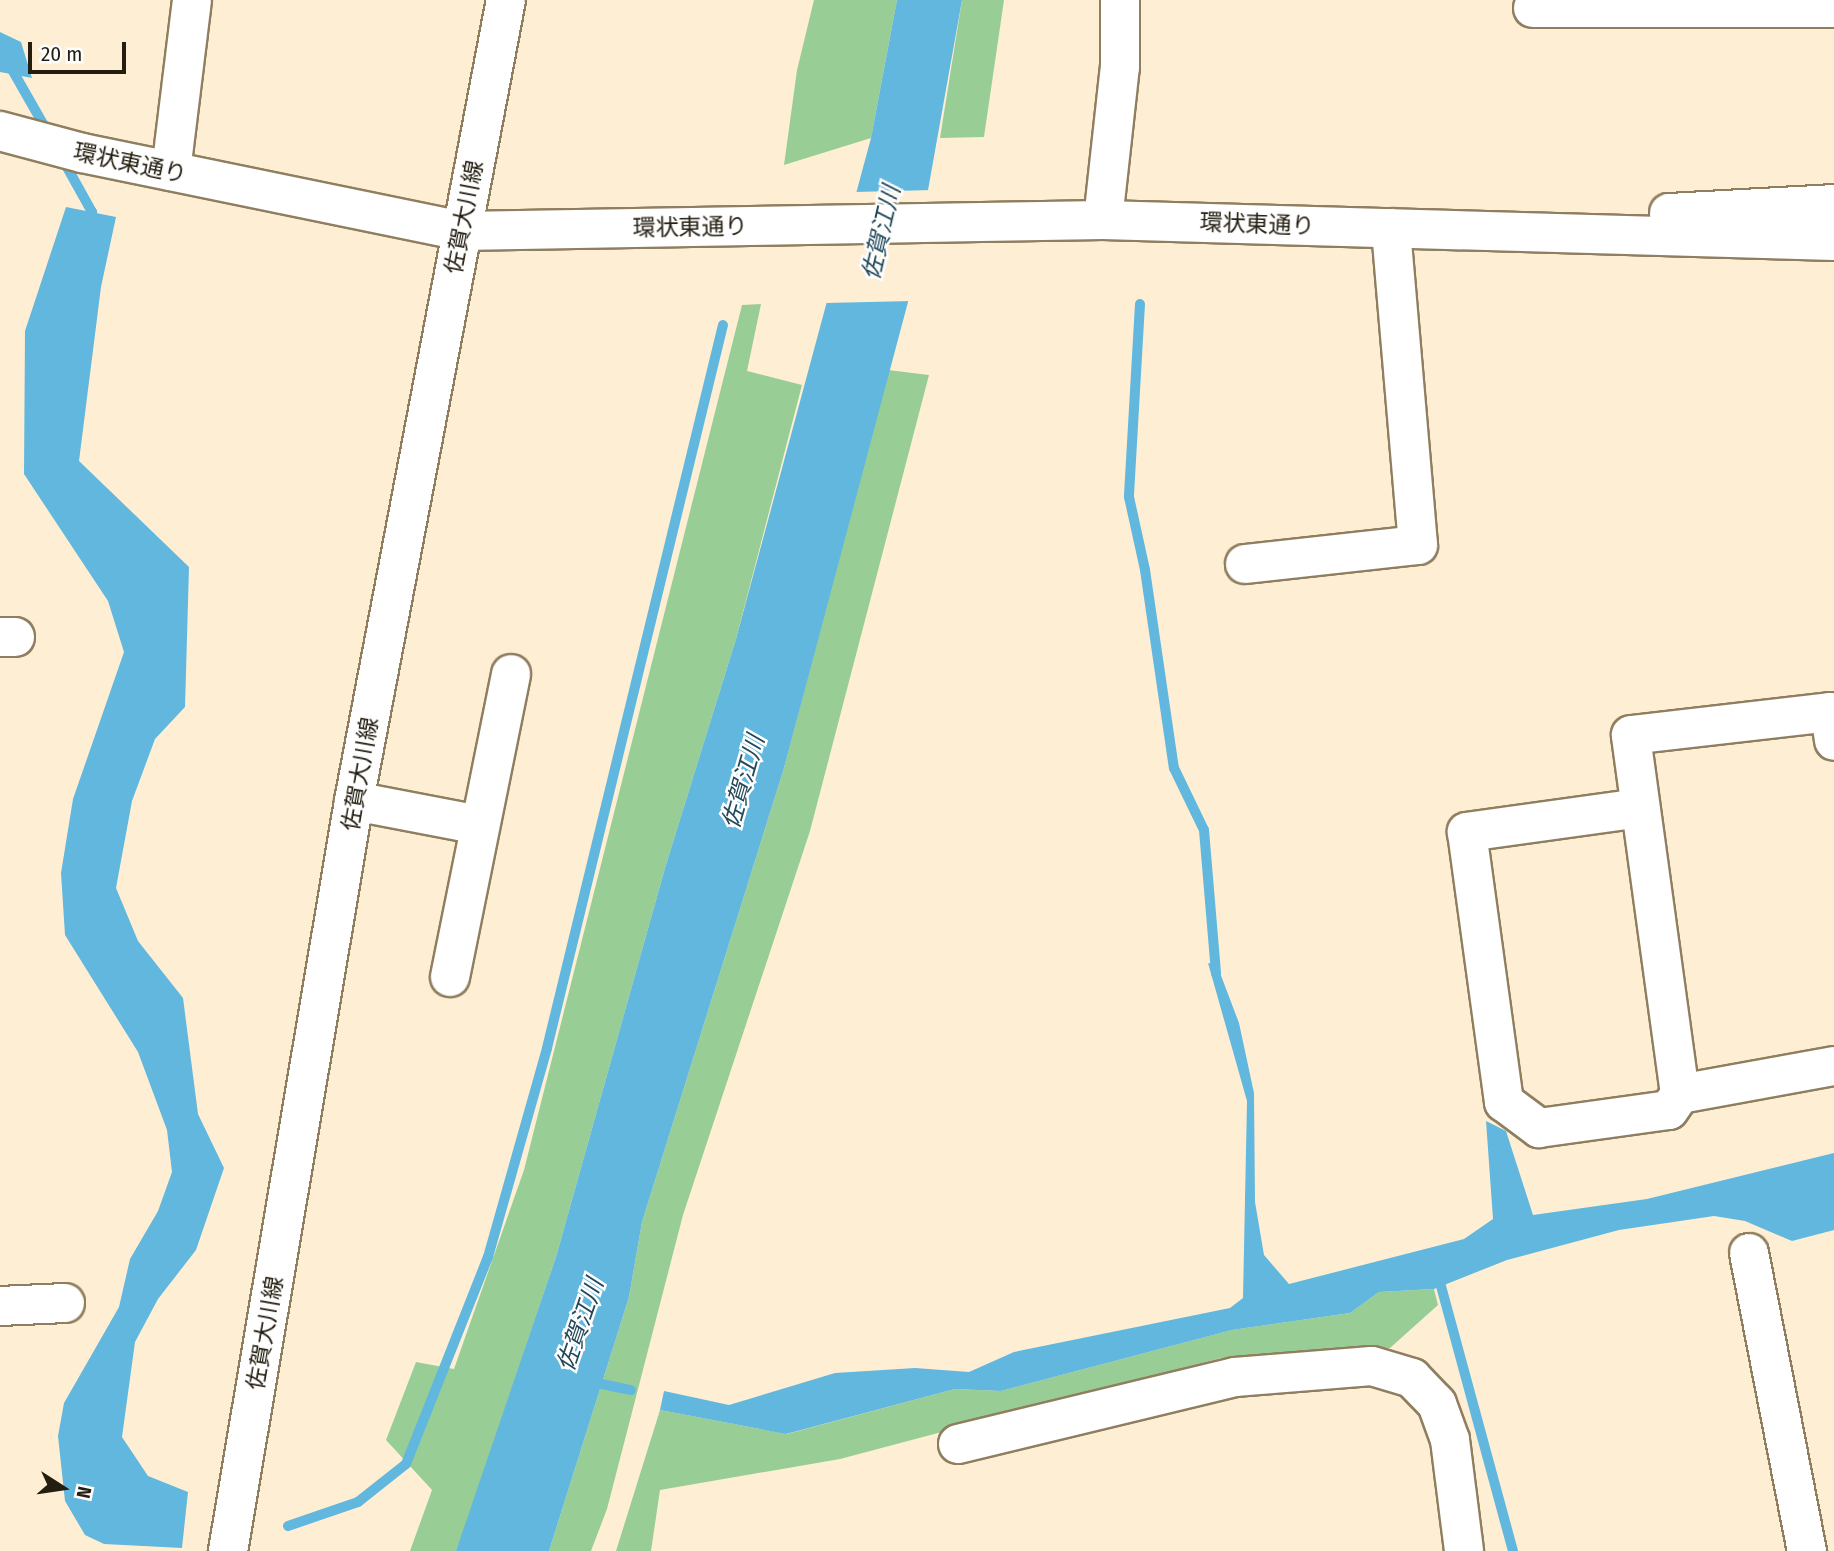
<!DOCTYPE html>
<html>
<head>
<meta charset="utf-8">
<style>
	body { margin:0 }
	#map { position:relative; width:1834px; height:1551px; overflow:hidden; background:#feefd4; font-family:"Fira Sans Condensed","Noto Sans JP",sans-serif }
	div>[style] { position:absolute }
	.green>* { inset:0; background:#98ce96 }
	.water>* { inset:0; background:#61b7dd }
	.pier>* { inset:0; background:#feefd4 }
	.stream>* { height:10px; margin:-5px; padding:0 5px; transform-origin:5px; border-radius:5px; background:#61b7dd }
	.roads { filter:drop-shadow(2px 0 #8f7e5f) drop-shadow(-2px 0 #8f7e5f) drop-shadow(0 2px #8f7e5f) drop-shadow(0 -2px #8f7e5f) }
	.minor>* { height:38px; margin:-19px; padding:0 19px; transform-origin:19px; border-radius:19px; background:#fff }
	.major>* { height:38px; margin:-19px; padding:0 19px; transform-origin:19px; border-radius:19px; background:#fff }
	span { translate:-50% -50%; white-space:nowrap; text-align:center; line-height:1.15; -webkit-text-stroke:5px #fefefe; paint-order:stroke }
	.street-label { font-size:23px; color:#241e11 }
	.water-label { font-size:24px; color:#224859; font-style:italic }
	.north { position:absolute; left:28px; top:1453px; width:70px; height:70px; -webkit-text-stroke:5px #fefefe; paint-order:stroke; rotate:102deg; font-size:19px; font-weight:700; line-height:28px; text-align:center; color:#241e11 }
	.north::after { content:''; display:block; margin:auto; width:24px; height:32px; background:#241e11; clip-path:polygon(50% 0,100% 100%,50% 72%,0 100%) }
	.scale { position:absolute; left:28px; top:42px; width:98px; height:32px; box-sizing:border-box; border:4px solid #241e11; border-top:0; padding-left:9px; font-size:21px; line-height:24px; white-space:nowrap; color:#241e11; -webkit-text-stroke:5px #fefefe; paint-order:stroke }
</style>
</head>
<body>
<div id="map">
	<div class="green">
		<i style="clip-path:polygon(814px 0,897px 0,871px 138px,784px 165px,797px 70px)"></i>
		<i style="clip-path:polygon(962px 0,1004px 0,984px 137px,940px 138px)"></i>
		<i style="clip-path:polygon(761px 304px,747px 371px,802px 385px,736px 639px,665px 868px,556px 1257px,461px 1539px,456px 1551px,410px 1551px,432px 1490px,386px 1440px,416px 1362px,454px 1369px,524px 1170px,742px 305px)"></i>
		<i style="clip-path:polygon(888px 370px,929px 375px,810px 831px,683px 1215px,607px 1509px,591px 1551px,549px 1551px,629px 1297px,642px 1222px,784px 768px)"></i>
		<i style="clip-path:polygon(1434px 1289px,1438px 1305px,1390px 1348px,1221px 1358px,840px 1459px,660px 1490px,651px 1551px,616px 1551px,660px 1410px,787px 1434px,955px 1389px,1001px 1391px,1232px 1330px,1350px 1313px,1379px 1292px)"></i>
	</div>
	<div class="water">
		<i style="clip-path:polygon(897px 0,962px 0,908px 302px,784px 768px,642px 1222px,629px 1297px,549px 1551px,456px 1551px,556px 1257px,665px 868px,736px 639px,871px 138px)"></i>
		<i style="clip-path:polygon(0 32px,21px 42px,32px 78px,0 72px)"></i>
		<i style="clip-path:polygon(66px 207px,116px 217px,101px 287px,79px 461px,189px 567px,185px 707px,155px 739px,132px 801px,116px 888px,138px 941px,183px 998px,198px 1114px,224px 1168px,196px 1250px,158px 1299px,135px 1342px,122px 1437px,148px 1476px,188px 1492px,182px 1548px,104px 1544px,85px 1535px,65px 1501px,58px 1436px,64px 1403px,119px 1307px,130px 1259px,158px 1211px,172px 1172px,167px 1130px,138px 1052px,65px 935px,61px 873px,73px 799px,124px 652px,108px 601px,24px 474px,25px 331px)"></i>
		<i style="clip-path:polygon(1208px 963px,1217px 965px,1239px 1023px,1254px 1093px,1255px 1202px,1264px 1255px,1289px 1284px,1464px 1239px,1493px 1219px,1486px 1121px,1506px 1131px,1533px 1215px,1647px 1199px,1834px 1153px,1834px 1230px,1792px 1241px,1745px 1221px,1714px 1216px,1619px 1230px,1507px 1260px,1434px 1289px,1379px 1292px,1350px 1313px,1232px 1330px,1001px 1391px,955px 1389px,786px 1434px,660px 1410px,664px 1391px,729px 1405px,835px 1373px,915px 1368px,969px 1372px,1014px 1352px,1230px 1308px,1243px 1298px,1247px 1101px)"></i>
	</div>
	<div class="pier">
		<i style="clip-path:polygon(933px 190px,912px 301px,826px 303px,854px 192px)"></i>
	</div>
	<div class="stream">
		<i style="left:0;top:56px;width:7px;rotate:27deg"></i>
		<i style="left:6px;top:59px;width:83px;rotate:60.3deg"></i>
		<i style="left:63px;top:160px;width:60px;rotate:60.9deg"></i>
		<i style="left:92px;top:212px;width:13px;rotate:103deg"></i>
		<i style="left:1140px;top:304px;width:193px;rotate:93.3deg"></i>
		<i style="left:1129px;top:497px;width:75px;rotate:77.6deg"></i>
		<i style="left:1145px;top:570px;width:200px;rotate:81.7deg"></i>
		<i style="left:1174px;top:768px;width:69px;rotate:64.2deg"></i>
		<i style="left:1204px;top:830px;width:144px;rotate:85.2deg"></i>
		<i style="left:1438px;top:1275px;width:286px;rotate:74.8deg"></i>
		<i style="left:587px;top:1381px;width:45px;rotate:11.6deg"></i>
		<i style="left:288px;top:1526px;width:74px;rotate:-18.9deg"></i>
		<i style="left:358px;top:1502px;width:61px;rotate:-38.4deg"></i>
		<i style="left:406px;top:1464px;width:223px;rotate:-68.4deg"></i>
		<i style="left:488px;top:1257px;width:217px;rotate:-74.2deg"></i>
		<i style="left:547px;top:1048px;width:744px;rotate:-76.32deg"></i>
	</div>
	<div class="roads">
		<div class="minor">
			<i style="left:1533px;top:8px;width:301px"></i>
			<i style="left:171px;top:171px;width:172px;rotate:-83deg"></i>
			<i style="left:1103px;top:220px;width:154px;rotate:-83.7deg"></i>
			<i style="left:1120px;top:67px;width:67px;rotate:-90deg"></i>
			<i style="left:1245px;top:564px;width:174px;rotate:-6.3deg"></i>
			<i style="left:1418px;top:545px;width:318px;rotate:-94.9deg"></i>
			<i style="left:0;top:637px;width:15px"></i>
			<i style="left:354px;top:801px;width:128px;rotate:10.8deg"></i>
			<i style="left:1640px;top:808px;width:175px;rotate:172.1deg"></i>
			<i style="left:1467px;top:832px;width:273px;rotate:82.2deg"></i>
			<i style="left:1504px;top:1102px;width:44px;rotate:36.6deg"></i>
			<i style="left:1539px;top:1128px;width:131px;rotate:-7.9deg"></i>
			<i style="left:1669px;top:1110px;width:19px;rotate:-55deg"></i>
			<i style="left:1680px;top:1094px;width:157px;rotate:-10.3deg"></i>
			<i style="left:450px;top:977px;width:309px;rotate:-78.6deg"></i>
			<i style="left:1680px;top:1094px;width:362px;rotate:-97.8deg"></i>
			<i style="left:1631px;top:735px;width:200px;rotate:-6.6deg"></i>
			<i style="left:1830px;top:712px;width:29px;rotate:82deg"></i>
			<i style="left:1749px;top:1253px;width:304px;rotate:79deg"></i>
			<i style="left:0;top:1306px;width:65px;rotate:-2.6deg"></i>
			<i style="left:958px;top:1444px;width:285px;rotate:-13.6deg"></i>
			<i style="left:1235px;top:1377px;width:137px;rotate:-4.6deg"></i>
			<i style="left:1372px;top:1366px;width:42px;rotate:16.7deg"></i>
			<i style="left:1412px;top:1378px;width:36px;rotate:46deg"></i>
			<i style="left:1437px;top:1404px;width:38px;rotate:70deg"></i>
			<i style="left:1450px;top:1440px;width:112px;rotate:82.8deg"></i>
		</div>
		<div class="major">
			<i style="left:0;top:131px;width:85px;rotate:15deg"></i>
			<i style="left:82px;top:153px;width:387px;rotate:11.6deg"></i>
			<i style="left:461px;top:231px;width:642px;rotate:-0.98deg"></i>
			<i style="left:1103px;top:220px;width:731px;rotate:1.65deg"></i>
			<i style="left:1669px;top:213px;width:165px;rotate:-3.1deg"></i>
			<i style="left:228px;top:1551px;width:761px;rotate:-80.46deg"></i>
			<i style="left:354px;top:801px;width:815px;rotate:-79.26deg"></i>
		</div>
	</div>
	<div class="street-label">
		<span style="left:130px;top:163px;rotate:12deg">環状東通り</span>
		<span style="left:464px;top:217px;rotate:-79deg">佐賀大川線</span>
		<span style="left:1257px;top:224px;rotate:2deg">環状東通り</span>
		<span style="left:690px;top:227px;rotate:-1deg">環状東通り</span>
		<span style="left:360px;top:774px;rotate:-80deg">佐賀大川線</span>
		<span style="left:265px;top:1333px;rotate:-80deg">佐賀大川線</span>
	</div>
	<div class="water-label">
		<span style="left:882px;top:233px;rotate:-77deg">佐賀江川</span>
		<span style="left:744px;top:782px;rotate:-74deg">佐賀江川</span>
		<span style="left:581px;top:1325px;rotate:-71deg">佐賀江川</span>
	</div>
	<div class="north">N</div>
	<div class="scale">20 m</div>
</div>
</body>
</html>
